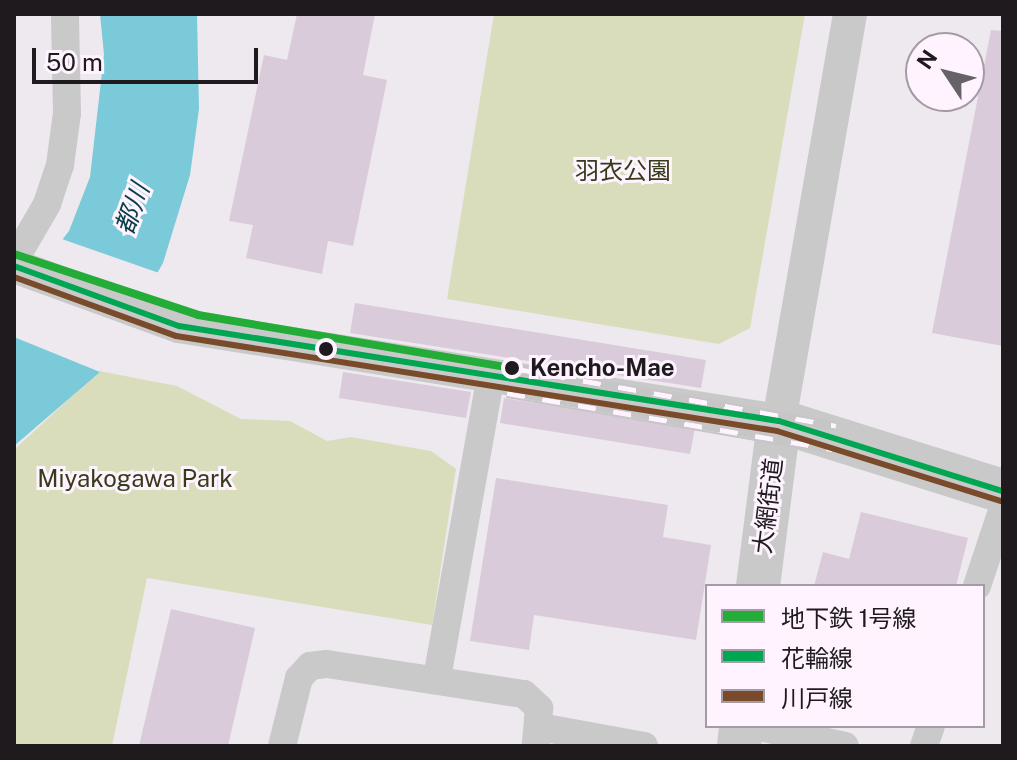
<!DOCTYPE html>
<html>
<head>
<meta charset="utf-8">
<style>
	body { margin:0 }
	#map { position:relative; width:1017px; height:760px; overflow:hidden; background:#eee9ee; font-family:"Public Sans","Noto Sans JP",sans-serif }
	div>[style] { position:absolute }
	.green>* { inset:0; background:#daddbc }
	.water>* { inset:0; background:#7acad9 }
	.pier>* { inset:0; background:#eee9ee }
	.building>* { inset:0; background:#d9cbd9 }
	.minor>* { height:28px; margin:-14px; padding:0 14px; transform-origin:14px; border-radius:14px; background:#c9c9c9 }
	.tertiary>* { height:34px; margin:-17px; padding:0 17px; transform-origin:17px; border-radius:17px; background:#c9c9c9 }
	.primary>* { height:44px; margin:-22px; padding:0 22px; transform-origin:22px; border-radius:22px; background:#c9c9c9 }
	.rail>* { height:9px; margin-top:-4.5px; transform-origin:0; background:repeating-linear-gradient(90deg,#fef3fe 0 18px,#c7c6c7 0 36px); box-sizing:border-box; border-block:2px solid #c7c6c7 }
	.bus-1>* { height:6px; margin:-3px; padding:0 3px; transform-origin:3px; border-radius:3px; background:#00a651 }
	.bus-2>* { height:6px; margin:-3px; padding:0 3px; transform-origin:3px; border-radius:3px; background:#7a4b2a }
	.metro-1>* { height:8px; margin:-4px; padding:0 4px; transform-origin:4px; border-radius:4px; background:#23ac38 }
	.dots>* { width:22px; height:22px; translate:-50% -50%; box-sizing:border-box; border:4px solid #fef3fe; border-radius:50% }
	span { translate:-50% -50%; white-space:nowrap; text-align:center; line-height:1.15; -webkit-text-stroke:6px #fef3fe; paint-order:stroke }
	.park-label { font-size:24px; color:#363b18 }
	.stop-label { font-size:24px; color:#1e1a1e; font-weight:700 }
	.left { translate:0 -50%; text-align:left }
	.street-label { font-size:24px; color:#1e1a1e }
	.water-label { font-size:26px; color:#083f47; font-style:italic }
	.frame { position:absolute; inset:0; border:16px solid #1e1a1e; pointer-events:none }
	.legend { position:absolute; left:705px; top:584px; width:280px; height:144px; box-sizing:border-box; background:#fef3fe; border:2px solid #a49ca4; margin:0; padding:10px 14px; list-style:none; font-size:24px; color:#1e1a1e }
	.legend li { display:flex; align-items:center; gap:16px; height:40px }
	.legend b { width:40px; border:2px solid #a49ca4 }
	.north { position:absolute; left:905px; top:32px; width:80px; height:80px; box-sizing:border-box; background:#fef3fe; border:2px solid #a49ca4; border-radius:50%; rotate:305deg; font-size:22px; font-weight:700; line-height:32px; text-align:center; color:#1e1a1e }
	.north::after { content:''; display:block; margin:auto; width:28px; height:36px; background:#676267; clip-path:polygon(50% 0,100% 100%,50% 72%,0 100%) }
	.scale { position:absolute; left:32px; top:48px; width:226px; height:36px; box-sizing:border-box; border:4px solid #1e1a1e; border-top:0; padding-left:10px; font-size:24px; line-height:28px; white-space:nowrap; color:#1e1a1e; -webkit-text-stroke:6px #fef3fe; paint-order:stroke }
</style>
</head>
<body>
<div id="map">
	<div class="green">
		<i style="clip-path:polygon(494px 14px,805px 14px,750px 328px,719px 344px,447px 299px)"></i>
		<i style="clip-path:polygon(99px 371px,177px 386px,241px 419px,290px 421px,327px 441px,351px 437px,431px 451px,456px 469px,432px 625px,147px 578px,112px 746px,14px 746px,14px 450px)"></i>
	</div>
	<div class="water">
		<i style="clip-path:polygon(100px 14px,197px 14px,199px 109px,190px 175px,163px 263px,100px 372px,14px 446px,14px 302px,69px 231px,90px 177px,104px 55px)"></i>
	</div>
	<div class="pier">
		<i style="clip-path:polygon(59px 238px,162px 274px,100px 372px,14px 337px,14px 299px)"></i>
	</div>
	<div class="building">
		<i style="clip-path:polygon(297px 14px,375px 14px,363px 75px,387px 80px,353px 246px,328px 241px,322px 274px,246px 258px,253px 225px,229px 221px,264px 55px,287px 60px)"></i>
		<i style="clip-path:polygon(991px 30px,1003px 31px,1003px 346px,932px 333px)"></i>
		<i style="clip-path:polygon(355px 303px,706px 360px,701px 388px,350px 333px)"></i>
		<i style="clip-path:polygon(343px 372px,471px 392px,466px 418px,339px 398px)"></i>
		<i style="clip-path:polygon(504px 398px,695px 428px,690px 454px,500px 423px)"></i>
		<i style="clip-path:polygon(496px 478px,668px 505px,663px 537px,711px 545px,696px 640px,534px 615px,529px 650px,470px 641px)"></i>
		<i style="clip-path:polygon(861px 512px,968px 538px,956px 586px,814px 586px,823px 552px,849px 559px)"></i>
		<i style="clip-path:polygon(171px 609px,255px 628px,228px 746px,139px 746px)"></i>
	</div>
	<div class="minor">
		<i style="left:14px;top:261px;width:66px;rotate:-59.9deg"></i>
		<i style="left:47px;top:204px;width:41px;rotate:-71.6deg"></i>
		<i style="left:60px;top:165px;width:52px;rotate:-82.3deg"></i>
		<i style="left:67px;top:113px;width:99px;rotate:-91.2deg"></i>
		<i style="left:977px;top:586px;width:82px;rotate:-71.6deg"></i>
		<i style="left:437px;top:678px;width:308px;rotate:-79.9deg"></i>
		<i style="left:756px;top:726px;width:91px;rotate:12.7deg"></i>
		<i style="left:540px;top:727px;width:106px;rotate:10.4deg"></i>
		<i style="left:282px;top:746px;width:70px;rotate:-76deg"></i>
		<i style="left:299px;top:678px;width:16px;rotate:-47deg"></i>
		<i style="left:310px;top:666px;width:17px;rotate:-7deg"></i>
		<i style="left:327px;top:664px;width:199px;rotate:8.7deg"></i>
		<i style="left:524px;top:694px;width:21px;rotate:43deg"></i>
		<i style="left:539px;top:708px;width:38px;rotate:95deg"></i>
		<i style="left:924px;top:746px;width:21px;rotate:-71deg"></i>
	</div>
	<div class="tertiary">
		<i style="left:14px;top:266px;width:176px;rotate:20deg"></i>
		<i style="left:179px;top:326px;width:607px;rotate:9deg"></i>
		<i style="left:779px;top:421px;width:413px;rotate:-80.1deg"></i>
	</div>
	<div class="primary">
		<i style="left:758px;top:586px;width:166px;rotate:-82.7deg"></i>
		<i style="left:779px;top:421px;width:235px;rotate:17.4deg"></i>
		<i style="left:739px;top:746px;width:20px;rotate:-84deg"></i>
	</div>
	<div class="rail">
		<i style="left:512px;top:368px;width:329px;rotate:10.1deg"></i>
		<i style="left:507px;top:393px;width:330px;rotate:9.8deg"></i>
	</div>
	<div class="bus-1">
		<i style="left:14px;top:266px;width:176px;rotate:20deg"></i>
		<i style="left:179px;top:326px;width:607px;rotate:9deg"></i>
		<i style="left:779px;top:421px;width:235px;rotate:17.4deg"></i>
	</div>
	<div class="bus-2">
		<i style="left:14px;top:277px;width:172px;rotate:20deg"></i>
		<i style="left:176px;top:336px;width:608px;rotate:8.98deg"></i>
		<i style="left:777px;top:431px;width:234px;rotate:17.4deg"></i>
	</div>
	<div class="metro-1">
		<i style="left:14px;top:254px;width:194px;rotate:18.3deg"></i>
		<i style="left:198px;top:315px;width:318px;rotate:9.6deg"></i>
	</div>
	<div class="dots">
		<i style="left:326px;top:349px;background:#1e1a1e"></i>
		<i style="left:512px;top:368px;background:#1e1a1e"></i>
	</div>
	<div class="park-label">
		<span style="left:623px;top:171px">羽衣公園</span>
		<span style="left:135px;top:479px">Miyakogawa Park</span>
	</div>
	<div class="stop-label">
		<span class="left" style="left:530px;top:368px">Kencho-Mae</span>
	</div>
	<div class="street-label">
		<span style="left:768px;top:506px;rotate:-83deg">大網街道</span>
	</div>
	<div class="water-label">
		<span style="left:132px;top:209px;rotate:-70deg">都川</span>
	</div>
	<div class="frame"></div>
	<ul class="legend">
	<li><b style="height:10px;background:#23ac38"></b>地下鉄 1号線</li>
	<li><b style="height:10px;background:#00a651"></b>花輪線</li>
	<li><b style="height:10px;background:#7a4b2a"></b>川戸線</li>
	</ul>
	<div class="north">N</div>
	<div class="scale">50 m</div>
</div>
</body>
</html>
